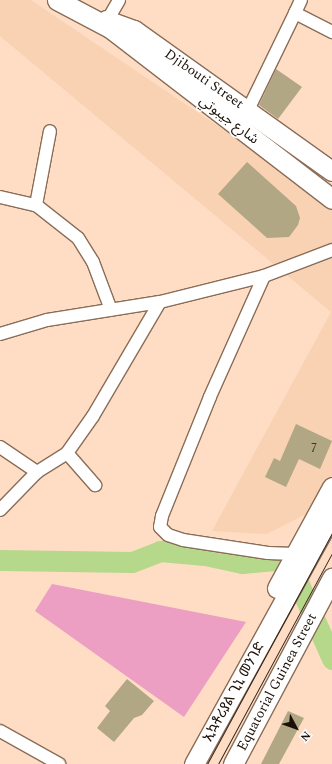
<!DOCTYPE html>
<html>
<head>
<meta charset="utf-8">
<style>
	body { margin:0 }
	#map { position:relative; width:332px; height:764px; overflow:hidden; background:#feddc4; font-family:Spectral,"Noto Sans Arabic","Noto Sans Ethiopic",serif }
	div>[style] { position:absolute }
	.built>* { inset:0; background:#f9d1b3 }
	.green>* { inset:0; background:#ec9ec3 }
	.river>* { height:21px; margin:-10.5px; padding:0 10.5px; transform-origin:10.5px; border-radius:10.5px; background:#b5d88a }
	.building>* { inset:0; background:#b1a784 }
	.roads { filter:drop-shadow(1px 0 #8a6d57) drop-shadow(-1px 0 #8a6d57) drop-shadow(0 1px #8a6d57) drop-shadow(0 -1px #8a6d57) }
	.street>* { height:12px; margin:-6px; padding:0 6px; transform-origin:6px; border-radius:6px; background:#fff }
	.primary>* { height:19px; margin:-9.5px; padding:0 9.5px; transform-origin:9.5px; border-radius:9.5px; background:#fff }
	.tram>* { height:1px; margin:-0.5px; padding:0 0.5px; transform-origin:0.5px; border-radius:0.5px; background:#32251a }
	span { translate:-50% -50%; white-space:nowrap; text-align:center; line-height:1.15; -webkit-text-stroke:3.5px #fff; paint-order:stroke }
	.number-label { font-size:12px; color:#403626 }
	.number-label span { -webkit-text-stroke-width:0 }
	.street-label { font-size:14px; color:#1b1007 }
	.north { position:absolute; left:276px; top:708px; width:40px; height:40px; -webkit-text-stroke:3px #fff; paint-order:stroke; rotate:131deg; font-size:11px; font-weight:700; line-height:16px; text-align:center; color:#1b1007 }
	.north::after { content:''; display:block; margin:auto; width:14px; height:18px; background:#1b1007; clip-path:polygon(50% 0,100% 100%,50% 72%,0 100%) }
</style>
</head>
<body>
<div id="map">
	<div class="built">
		<i style="clip-path:polygon(0 0,31px 0,332px 203px,332px 478px,312px 511px,267px 534px,212px 531px,331px 312px,0 36px)"></i>
	</div>
	<div class="green">
		<i style="clip-path:polygon(52px 584px,246px 622px,184px 717px,35px 611px)"></i>
	</div>
	<div class="river">
		<i style="left:0;top:560px;width:132px;rotate:0.9deg"></i>
		<i style="left:132px;top:562px;width:30px;rotate:-21deg"></i>
		<i style="left:160px;top:551px;width:45px;rotate:5.1deg"></i>
		<i style="left:205px;top:555px;width:38px;rotate:12deg"></i>
		<i style="left:242px;top:563px;width:33px;rotate:-5deg"></i>
		<i style="left:275px;top:560px;width:16px;rotate:15deg"></i>
		<i style="left:290px;top:564px;width:104px;rotate:66.1deg"></i>
	</div>
	<div class="building">
		<i style="clip-path:polygon(276px 69px,302px 87px,278px 119px,259px 105px)"></i>
		<i style="clip-path:polygon(247px 162px,296px 206px,300px 218px,298px 225px,289px 237px,267px 238px,218px 194px)"></i>
		<i style="clip-path:polygon(296px 424px,332px 441px,320px 469px,299px 459px,286px 487px,265px 477px,274px 458px,280px 461px)"></i>
		<i style="clip-path:polygon(127px 679px,154px 701px,142px 715px,134px 718px,114px 742px,97px 728px,110px 711px,105px 706px)"></i>
		<i style="clip-path:polygon(288px 711px,304px 718px,279px 764px,261px 764px)"></i>
	</div>
	<div class="roads">
		<div class="street">
			<i style="left:301px;top:0;width:14px;rotate:115deg"></i>
			<i style="left:295px;top:13px;width:42px;rotate:27.2deg"></i>
			<i style="left:107px;top:21px;width:24px;rotate:-60deg"></i>
			<i style="left:248px;top:110px;width:108px;rotate:-64.1deg"></i>
			<i style="left:0;top:197px;width:37px;rotate:13deg"></i>
			<i style="left:36px;top:205px;width:53px;rotate:38.2deg"></i>
			<i style="left:78px;top:238px;width:28px;rotate:58deg"></i>
			<i style="left:93px;top:262px;width:51px;rotate:69.4deg"></i>
			<i style="left:36px;top:205px;width:75px;rotate:-79.3deg"></i>
			<i style="left:264px;top:276px;width:133px;rotate:114.1deg"></i>
			<i style="left:210px;top:397px;width:128px;rotate:112deg"></i>
			<i style="left:162px;top:516px;width:11px;rotate:100deg"></i>
			<i style="left:160px;top:527px;width:11px;rotate:45deg"></i>
			<i style="left:168px;top:535px;width:16px;rotate:18deg"></i>
			<i style="left:183px;top:540px;width:86px;rotate:8.7deg"></i>
			<i style="left:268px;top:553px;width:26px;rotate:2deg"></i>
			<i style="left:0;top:334px;width:49px;rotate:-16.6deg"></i>
			<i style="left:47px;top:320px;width:114px;rotate:-9.1deg"></i>
			<i style="left:160px;top:302px;width:107px;rotate:-14deg"></i>
			<i style="left:264px;top:276px;width:73px;rotate:-20.9deg"></i>
			<i style="left:0;top:447px;width:45px;rotate:34deg"></i>
			<i style="left:67px;top:453px;width:43px;rotate:48.8deg"></i>
			<i style="left:0;top:510px;width:53px;rotate:-45.8deg"></i>
			<i style="left:37px;top:472px;width:36px;rotate:-32deg"></i>
			<i style="left:67px;top:453px;width:45px;rotate:-54.9deg"></i>
			<i style="left:93px;top:416px;width:132px;rotate:-59.6deg"></i>
			<i style="left:0;top:731px;width:68px;rotate:29.2deg"></i>
		</div>
		<div class="primary">
			<i style="left:57px;top:0;width:60px;rotate:27.8deg"></i>
			<i style="left:110px;top:28px;width:280px;rotate:37.6deg"></i>
			<i style="left:106px;top:20px;width:30px;rotate:20deg"></i>
			<i style="left:134px;top:30px;width:243px;rotate:35.5deg"></i>
			<i style="left:277px;top:588px;width:115px;rotate:-61.4deg"></i>
			<i style="left:194px;top:764px;width:286px;rotate:-61.1deg"></i>
			<i style="left:233px;top:764px;width:211px;rotate:-62deg"></i>
		</div>
	</div>
	<div class="tram">
		<i style="left:207px;top:764px;width:263px;rotate:-61.6deg"></i>
		<i style="left:218px;top:764px;width:240px;rotate:-61.6deg"></i>
	</div>
	<div class="number-label">
		<span style="left:314px;top:449px">7</span>
	</div>
	<div class="street-label">
		<span style="left:204px;top:79px;rotate:35deg">Djibouti Street</span>
		<span style="left:229px;top:120px;rotate:37deg">شارع جيبوتي</span>
		<span style="left:277px;top:682px;rotate:-62deg">Equatorial Guinea Street</span>
		<span style="left:234px;top:692px;rotate:-61deg">ኢኳቶሪያል ጊኒ መንገድ</span>
	</div>
	<div class="north">N</div>
</div>
</body>
</html>
